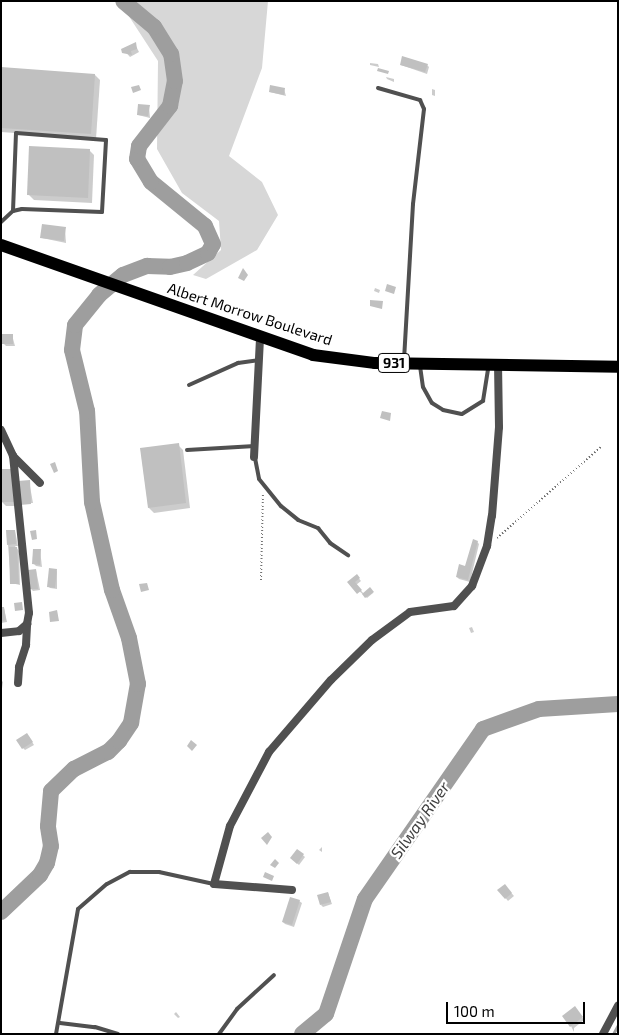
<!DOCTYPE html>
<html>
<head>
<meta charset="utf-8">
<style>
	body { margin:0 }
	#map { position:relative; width:619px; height:1035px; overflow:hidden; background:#fff; font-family:"Exo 2",sans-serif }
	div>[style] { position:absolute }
	.green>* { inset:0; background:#d7d7d7 }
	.shadow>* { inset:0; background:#0003 }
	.stream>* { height:2.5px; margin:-1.25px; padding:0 1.25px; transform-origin:1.25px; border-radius:1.25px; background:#9e9e9e }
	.river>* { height:16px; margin:-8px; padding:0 8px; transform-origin:8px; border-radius:8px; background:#9e9e9e }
	.building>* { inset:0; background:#c0c0c0 }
	.path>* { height:2px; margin-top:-1px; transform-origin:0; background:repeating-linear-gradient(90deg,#727272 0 1px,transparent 0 3.5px) }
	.service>* { height:4px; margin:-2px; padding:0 2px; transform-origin:2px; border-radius:2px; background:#505050 }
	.minor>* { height:8px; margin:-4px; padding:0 4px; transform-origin:4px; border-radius:4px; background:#505050 }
	.trunk>* { height:12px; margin:-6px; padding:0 6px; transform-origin:6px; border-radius:6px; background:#000 }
	span { translate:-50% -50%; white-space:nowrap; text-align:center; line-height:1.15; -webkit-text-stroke:4.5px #fff; paint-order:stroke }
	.shield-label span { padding:1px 4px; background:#fff; border:1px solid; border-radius:4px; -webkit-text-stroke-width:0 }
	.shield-label { font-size:14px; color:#000; font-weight:700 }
	.street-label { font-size:15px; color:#000 }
	.water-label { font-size:16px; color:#3f3f3f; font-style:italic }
	.frame { position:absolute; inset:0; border:2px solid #000; pointer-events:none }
	.scale { position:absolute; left:446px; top:1002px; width:139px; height:22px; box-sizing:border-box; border:2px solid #000; border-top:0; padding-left:6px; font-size:15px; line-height:18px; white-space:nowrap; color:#000; -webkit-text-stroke:4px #fff; paint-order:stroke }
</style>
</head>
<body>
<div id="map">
	<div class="green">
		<i style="clip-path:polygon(119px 1px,268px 1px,262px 68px,229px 156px,262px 182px,278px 215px,257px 250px,206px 279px,193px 275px,221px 250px,219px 221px,182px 193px,157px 149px,158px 61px)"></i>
	</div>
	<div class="shadow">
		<i style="clip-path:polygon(135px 44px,139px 52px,130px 57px,123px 49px)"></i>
		<i style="clip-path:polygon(370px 63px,378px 64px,379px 67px,370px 65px)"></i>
		<i style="clip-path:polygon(401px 65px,427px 65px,429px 67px,427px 74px)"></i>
		<i style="clip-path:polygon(1px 68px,95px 75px,100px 80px,96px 139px,1px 132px)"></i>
		<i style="clip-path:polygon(386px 77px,394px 79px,394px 82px,387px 79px)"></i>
		<i style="clip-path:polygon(284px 89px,286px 96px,270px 92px)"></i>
		<i style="clip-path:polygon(432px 89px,435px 90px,435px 96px,432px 95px)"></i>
		<i style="clip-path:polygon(149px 107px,150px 118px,138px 115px)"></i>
		<i style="clip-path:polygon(89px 150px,94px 155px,92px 203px,34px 200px,29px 195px)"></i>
		<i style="clip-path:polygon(65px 229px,66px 243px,42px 238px)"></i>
		<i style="clip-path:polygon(375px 288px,380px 290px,379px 293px,374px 291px)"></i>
		<i style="clip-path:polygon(12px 335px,15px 346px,6px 346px,4px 344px)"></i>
		<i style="clip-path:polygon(178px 445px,183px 450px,190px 508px,154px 513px,149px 508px)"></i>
		<i style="clip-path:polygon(2px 470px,17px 506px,6px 506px,2px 502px)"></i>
		<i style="clip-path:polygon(29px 481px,33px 503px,21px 503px)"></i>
		<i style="clip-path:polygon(15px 531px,18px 546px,15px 546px,19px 551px,20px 585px,11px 583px,8px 545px)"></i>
		<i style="clip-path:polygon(477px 542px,479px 544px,470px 582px,459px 579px,457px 577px,466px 567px)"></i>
		<i style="clip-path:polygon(40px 550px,42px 567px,36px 566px,34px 564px)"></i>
		<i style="clip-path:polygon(36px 570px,40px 590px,33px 591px,31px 589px)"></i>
		<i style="clip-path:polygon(57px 570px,57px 589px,50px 588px,48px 586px)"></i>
		<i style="clip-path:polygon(357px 576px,361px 581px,356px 585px,364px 594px,370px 589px,373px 593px,367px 598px,349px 582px)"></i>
		<i style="clip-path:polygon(4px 608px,7px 622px,1px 623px,1px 609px)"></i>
		<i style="clip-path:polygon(472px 627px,474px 632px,471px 633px,469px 628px)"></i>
		<i style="clip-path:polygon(1px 680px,3px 682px,1px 695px)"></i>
		<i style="clip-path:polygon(29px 737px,34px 745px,25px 750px,23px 748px)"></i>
		<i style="clip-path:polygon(322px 847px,322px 852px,319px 850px)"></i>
		<i style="clip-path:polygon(297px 850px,305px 857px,299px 865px,291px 858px)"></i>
		<i style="clip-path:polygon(505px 886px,514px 896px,508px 901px,499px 890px)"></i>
		<i style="clip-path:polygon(328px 893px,332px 904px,323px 907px,321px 905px)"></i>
		<i style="clip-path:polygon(299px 901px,302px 903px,294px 927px,285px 924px,283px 922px)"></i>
		<i style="clip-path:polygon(577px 1010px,584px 1020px,574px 1028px,574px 1032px,571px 1026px)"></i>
		<i style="clip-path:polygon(176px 1012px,180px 1017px,178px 1018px,174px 1014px)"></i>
	</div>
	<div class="stream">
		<i style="left:613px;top:1034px;width:10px;rotate:-61deg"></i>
	</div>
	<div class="river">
		<i style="left:1px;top:912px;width:54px;rotate:-43.5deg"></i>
		<i style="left:40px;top:875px;width:14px;rotate:-60deg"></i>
		<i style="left:47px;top:863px;width:17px;rotate:-77deg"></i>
		<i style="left:51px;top:846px;width:20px;rotate:-99deg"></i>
		<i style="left:48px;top:826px;width:35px;rotate:-85deg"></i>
		<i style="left:51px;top:791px;width:32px;rotate:-44deg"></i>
		<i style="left:74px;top:769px;width:38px;rotate:-27deg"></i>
		<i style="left:108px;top:752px;width:16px;rotate:-45deg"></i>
		<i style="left:119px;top:741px;width:22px;rotate:-56deg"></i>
		<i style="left:131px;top:723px;width:40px;rotate:-80deg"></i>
		<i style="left:138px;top:684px;width:47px;rotate:-101.1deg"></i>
		<i style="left:129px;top:638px;width:51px;rotate:-109.5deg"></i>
		<i style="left:112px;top:590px;width:90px;rotate:-102.8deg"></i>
		<i style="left:92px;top:502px;width:91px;rotate:-93.1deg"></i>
		<i style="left:87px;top:411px;width:63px;rotate:-103.8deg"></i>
		<i style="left:72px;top:350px;width:25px;rotate:-83deg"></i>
		<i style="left:75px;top:325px;width:38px;rotate:-51deg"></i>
		<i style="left:99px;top:295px;width:31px;rotate:-40deg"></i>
		<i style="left:123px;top:275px;width:26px;rotate:-21deg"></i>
		<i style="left:147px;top:266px;width:23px;rotate:2deg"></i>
		<i style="left:170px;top:267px;width:17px;rotate:-13deg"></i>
		<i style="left:187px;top:263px;width:23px;rotate:-25deg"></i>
		<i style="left:208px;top:253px;width:10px;rotate:-61deg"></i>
		<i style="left:213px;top:244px;width:20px;rotate:-114deg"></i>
		<i style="left:205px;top:226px;width:70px;rotate:-140.8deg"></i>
		<i style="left:151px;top:182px;width:27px;rotate:-121deg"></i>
		<i style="left:137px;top:159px;width:13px;rotate:-81deg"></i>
		<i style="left:139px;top:146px;width:51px;rotate:-52.2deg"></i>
		<i style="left:170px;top:106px;width:25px;rotate:-79deg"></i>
		<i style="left:175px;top:81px;width:27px;rotate:-98deg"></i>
		<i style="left:171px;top:54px;width:32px;rotate:-122deg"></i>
		<i style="left:154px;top:27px;width:40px;rotate:-140deg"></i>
		<i style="left:302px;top:1034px;width:31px;rotate:-40deg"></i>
		<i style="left:326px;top:1014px;width:121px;rotate:-71.3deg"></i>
		<i style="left:365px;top:899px;width:207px;rotate:-55.2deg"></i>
		<i style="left:483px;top:729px;width:59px;rotate:-19.7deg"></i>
		<i style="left:539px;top:709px;width:79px;rotate:-3.6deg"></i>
	</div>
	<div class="building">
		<i style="clip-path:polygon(136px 42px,137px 49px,131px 51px,132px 55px,122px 53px,121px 49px)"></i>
		<i style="clip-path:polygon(402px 56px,428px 64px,425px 72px,400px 65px)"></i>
		<i style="clip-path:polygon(1px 67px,95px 74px,91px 134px,1px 128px)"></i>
		<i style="clip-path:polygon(378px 68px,389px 71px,388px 74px,377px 71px)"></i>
		<i style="clip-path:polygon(139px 85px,141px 90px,133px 93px,131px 87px)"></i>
		<i style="clip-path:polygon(270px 85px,285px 88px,284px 95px,269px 92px)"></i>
		<i style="clip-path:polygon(138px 104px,150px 105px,148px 116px,137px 115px)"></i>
		<i style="clip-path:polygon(29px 146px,90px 149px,88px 198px,27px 195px)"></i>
		<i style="clip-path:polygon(42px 224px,66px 227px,64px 241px,40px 238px)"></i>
		<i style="clip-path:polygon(243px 268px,248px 275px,244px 281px,238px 278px)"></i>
		<i style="clip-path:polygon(387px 284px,396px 287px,394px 294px,385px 291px)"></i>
		<i style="clip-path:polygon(370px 300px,383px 301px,382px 309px,370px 306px)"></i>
		<i style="clip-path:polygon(2px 334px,13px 334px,13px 344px,2px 344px)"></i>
		<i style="clip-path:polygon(382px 411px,391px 413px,390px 421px,380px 418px)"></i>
		<i style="clip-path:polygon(179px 443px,186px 503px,148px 508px,140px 448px)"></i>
		<i style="clip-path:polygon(55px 462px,58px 471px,54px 473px,50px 464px)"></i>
		<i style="clip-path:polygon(1px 469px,14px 469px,14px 502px,1px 502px)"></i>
		<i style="clip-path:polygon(30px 480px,31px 504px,20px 505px,18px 481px)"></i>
		<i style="clip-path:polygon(6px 530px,15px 530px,16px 544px,7px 545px)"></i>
		<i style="clip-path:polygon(36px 530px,37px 539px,32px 540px,30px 531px)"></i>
		<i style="clip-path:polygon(473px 539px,478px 541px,468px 580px,456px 577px,459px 564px,465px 566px)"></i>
		<i style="clip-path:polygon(9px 547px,17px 547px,19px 584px,10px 584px)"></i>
		<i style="clip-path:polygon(33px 549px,41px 549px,40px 565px,32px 564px)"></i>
		<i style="clip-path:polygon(49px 568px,57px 569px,55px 588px,47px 587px)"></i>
		<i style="clip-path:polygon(36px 569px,38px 589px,30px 589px,28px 570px)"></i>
		<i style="clip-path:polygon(357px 574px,360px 578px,355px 582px,362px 590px,357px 594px,347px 582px)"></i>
		<i style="clip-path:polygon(147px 583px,149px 590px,141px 592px,139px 584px)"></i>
		<i style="clip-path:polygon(370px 587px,374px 592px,365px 598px,362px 594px)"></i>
		<i style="clip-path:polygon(22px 602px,23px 610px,15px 611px,14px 603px)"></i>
		<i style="clip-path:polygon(1px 607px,4px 607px,6px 620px,1px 621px)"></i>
		<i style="clip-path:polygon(57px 610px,59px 621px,50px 622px,49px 612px)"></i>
		<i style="clip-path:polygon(27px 733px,33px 742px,22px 749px,16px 740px)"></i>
		<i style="clip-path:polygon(191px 740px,197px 745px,192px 751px,187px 746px)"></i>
		<i style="clip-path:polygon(268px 832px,272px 837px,267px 845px,261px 838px)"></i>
		<i style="clip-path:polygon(297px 849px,304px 854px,297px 864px,290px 858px)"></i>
		<i style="clip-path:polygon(275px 859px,279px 863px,275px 868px,270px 865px)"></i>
		<i style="clip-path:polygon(265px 872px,274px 876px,272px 881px,263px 877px)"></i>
		<i style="clip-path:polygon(505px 884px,512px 893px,505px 899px,497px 890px)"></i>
		<i style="clip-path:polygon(328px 892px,331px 902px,320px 905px,317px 895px)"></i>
		<i style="clip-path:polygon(290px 897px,300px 900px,292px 925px,282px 922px)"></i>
		<i style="clip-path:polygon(575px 1006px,583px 1017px,570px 1027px,562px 1016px)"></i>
	</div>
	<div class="path">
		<i style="left:497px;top:538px;width:138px;rotate:-41.2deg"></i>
		<i style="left:261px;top:580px;width:85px;rotate:-88.7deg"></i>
	</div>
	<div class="service">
		<i style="left:378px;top:88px;width:44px;rotate:15.9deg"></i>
		<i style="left:420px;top:100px;width:10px;rotate:66deg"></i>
		<i style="left:424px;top:109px;width:96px;rotate:96.6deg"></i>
		<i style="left:413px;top:204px;width:158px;rotate:93.3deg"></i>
		<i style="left:1px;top:222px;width:16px;rotate:-43deg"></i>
		<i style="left:13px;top:211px;width:9px;rotate:-13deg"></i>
		<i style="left:22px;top:209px;width:80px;rotate:2.1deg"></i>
		<i style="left:102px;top:212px;width:72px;rotate:-86.8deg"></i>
		<i style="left:106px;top:140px;width:90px;rotate:-175.6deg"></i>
		<i style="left:16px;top:133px;width:78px;rotate:92.2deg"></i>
		<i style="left:420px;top:366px;width:21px;rotate:82deg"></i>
		<i style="left:423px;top:387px;width:18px;rotate:61deg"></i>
		<i style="left:432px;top:403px;width:13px;rotate:32deg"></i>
		<i style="left:443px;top:410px;width:19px;rotate:12deg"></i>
		<i style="left:462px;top:414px;width:25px;rotate:-32deg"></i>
		<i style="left:483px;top:401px;width:33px;rotate:-81deg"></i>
		<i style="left:189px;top:385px;width:54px;rotate:-24.2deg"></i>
		<i style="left:238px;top:363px;width:21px;rotate:-8deg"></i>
		<i style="left:187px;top:450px;width:68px;rotate:-3.4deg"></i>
		<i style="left:255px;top:458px;width:21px;rotate:79deg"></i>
		<i style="left:259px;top:479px;width:35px;rotate:51deg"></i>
		<i style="left:281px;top:506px;width:22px;rotate:39deg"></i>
		<i style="left:298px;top:520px;width:22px;rotate:22deg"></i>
		<i style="left:318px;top:528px;width:19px;rotate:51deg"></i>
		<i style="left:330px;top:543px;width:22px;rotate:34deg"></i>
		<i style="left:60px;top:1023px;width:35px;rotate:7deg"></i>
		<i style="left:95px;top:1027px;width:24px;rotate:17deg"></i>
		<i style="left:56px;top:1034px;width:127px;rotate:-80deg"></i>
		<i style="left:78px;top:909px;width:38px;rotate:-41deg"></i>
		<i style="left:107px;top:884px;width:26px;rotate:-28deg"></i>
		<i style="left:130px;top:872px;width:29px"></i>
		<i style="left:159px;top:872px;width:56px;rotate:12.3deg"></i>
		<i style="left:219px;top:1034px;width:31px;rotate:-54deg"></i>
		<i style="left:237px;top:1009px;width:50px;rotate:-42.6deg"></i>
	</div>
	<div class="minor">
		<i style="left:1px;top:430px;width:29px;rotate:65deg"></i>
		<i style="left:13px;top:456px;width:38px;rotate:45deg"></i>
		<i style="left:254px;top:457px;width:120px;rotate:-87.1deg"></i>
		<i style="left:1px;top:633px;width:18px;rotate:-6deg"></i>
		<i style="left:19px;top:631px;width:11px;rotate:-41deg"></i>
		<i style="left:27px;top:624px;width:11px;rotate:-80deg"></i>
		<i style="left:29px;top:613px;width:158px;rotate:-95.8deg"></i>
		<i style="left:18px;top:683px;width:16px;rotate:-86deg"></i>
		<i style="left:19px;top:667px;width:23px;rotate:-72deg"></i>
		<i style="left:26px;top:645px;width:21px;rotate:-87deg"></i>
		<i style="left:292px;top:890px;width:78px;rotate:-175.6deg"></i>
		<i style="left:214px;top:884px;width:60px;rotate:-74.6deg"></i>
		<i style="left:230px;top:826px;width:84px;rotate:-62.2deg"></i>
		<i style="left:269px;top:752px;width:95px;rotate:-49.3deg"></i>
		<i style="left:331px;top:680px;width:57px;rotate:-44.3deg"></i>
		<i style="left:372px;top:640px;width:47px;rotate:-36.4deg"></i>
		<i style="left:410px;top:612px;width:44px;rotate:-7.8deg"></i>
		<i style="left:454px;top:606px;width:27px;rotate:-48deg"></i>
		<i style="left:472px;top:586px;width:43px;rotate:-69.4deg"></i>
		<i style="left:487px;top:546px;width:30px;rotate:-81deg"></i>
		<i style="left:492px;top:516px;width:89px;rotate:-85.5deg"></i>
		<i style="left:499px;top:427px;width:62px;rotate:-90.9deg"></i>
		<i style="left:603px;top:1034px;width:32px;rotate:-62deg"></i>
	</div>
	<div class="trunk">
		<i style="left:1px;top:245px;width:331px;rotate:19.4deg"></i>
		<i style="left:313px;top:355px;width:63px;rotate:7.4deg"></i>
		<i style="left:375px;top:363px;width:243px;rotate:0.9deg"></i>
	</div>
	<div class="shield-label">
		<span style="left:394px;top:363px">931</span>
	</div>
	<div class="street-label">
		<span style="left:250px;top:314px;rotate:18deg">Albert Morrow Boulevard</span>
	</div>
	<div class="water-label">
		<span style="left:420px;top:820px;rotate:-55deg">Silway River</span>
	</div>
	<div class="frame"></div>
	<div class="scale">100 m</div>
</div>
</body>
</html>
